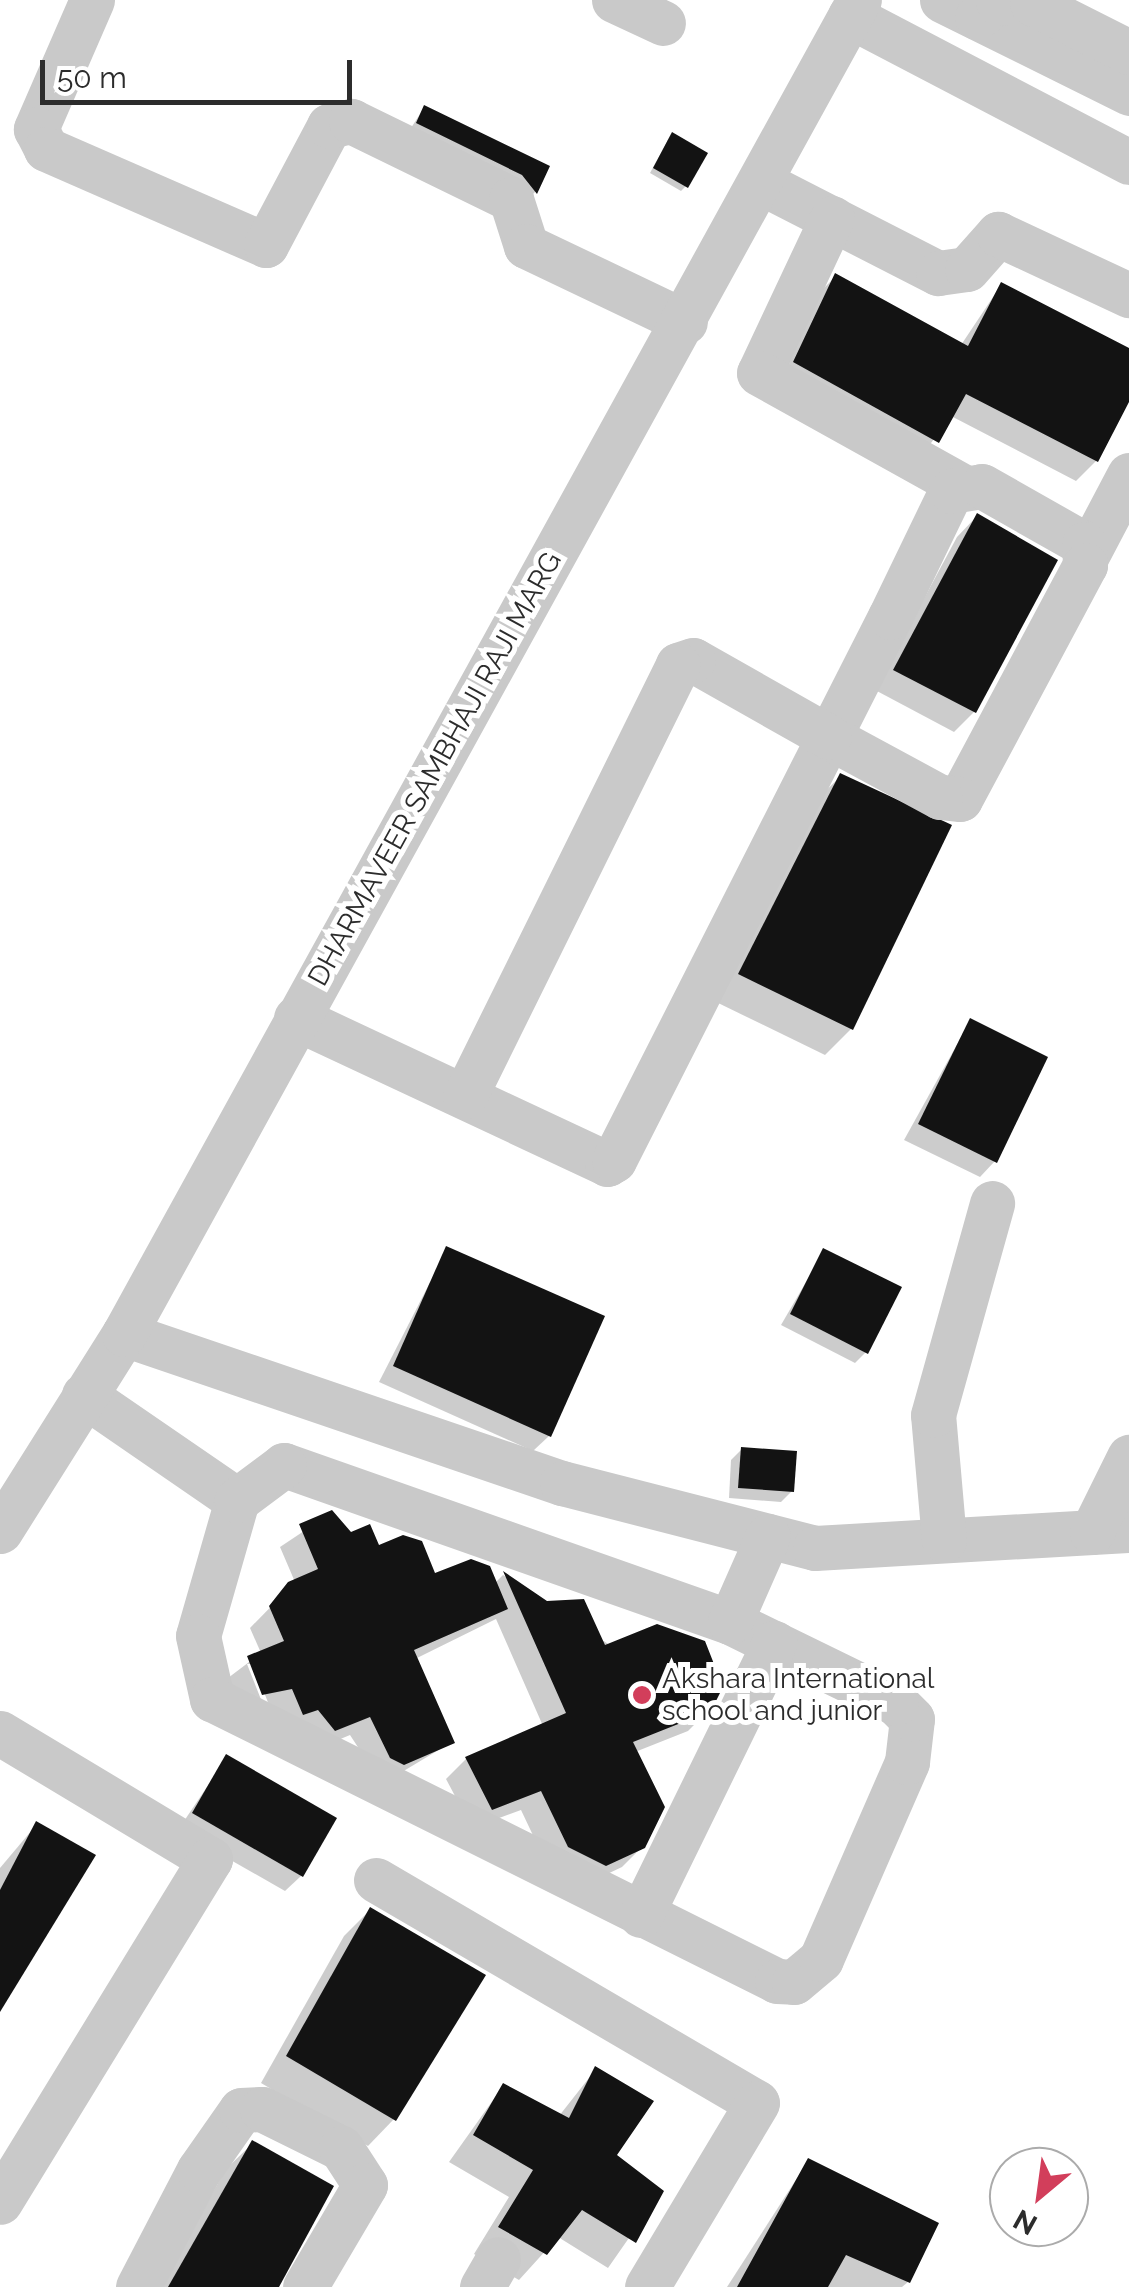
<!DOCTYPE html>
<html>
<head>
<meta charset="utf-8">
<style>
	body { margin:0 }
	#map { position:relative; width:1129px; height:2287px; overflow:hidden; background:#fff; font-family:Raleway,sans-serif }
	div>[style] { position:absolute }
	.shadow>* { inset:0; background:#0003 }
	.building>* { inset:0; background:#131313 }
	.minor>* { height:45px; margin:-22.5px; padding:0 22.5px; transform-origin:22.5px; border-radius:22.5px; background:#c9c9c9 }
	.dots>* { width:28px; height:28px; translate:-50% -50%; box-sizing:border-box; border:5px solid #fff; border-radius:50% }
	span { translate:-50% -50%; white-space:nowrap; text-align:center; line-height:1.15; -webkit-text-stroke:10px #fff; paint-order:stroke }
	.street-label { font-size:28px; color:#2c2c2c }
	.poi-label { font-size:28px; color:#2c2c2c }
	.left { translate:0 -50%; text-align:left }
	.north { position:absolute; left:989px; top:2147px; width:100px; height:100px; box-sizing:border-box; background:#fff; border:2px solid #ababab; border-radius:50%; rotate:209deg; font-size:28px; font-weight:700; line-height:40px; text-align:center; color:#2c2c2c }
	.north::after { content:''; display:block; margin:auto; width:35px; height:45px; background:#d23e5b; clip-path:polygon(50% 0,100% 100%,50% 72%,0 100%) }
	.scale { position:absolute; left:40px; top:60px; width:312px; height:45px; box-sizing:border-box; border:5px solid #2c2c2c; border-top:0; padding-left:12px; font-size:30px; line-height:35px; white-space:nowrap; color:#2c2c2c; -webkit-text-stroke:8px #fff; paint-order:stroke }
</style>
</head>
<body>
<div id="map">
	<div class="shadow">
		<i style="clip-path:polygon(424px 108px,547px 167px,535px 192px,525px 202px,407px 134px)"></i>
		<i style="clip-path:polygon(668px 140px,686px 186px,681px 191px,650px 173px)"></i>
		<i style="clip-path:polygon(836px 276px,961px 345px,1001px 285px,1129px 351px,1129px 396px,1096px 461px,1076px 481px,951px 416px,917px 462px,775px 383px,816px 296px)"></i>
		<i style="clip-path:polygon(977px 516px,974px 712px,954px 732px,875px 690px,957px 537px)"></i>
		<i style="clip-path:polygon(841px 776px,851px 1029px,825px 1055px,714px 1001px,814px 802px)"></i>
		<i style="clip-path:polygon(970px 1021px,995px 1161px,980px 1177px,904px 1140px)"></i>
		<i style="clip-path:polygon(447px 1249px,549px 1436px,533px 1451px,379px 1382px)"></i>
		<i style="clip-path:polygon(824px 1251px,866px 1352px,855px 1363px,781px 1325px)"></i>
		<i style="clip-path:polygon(742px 1449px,792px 1491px,781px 1502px,729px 1498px,731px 1460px)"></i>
		<i style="clip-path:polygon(evenodd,331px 1513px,350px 1535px,434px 1576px,495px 1583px,503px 1575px,709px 1710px,688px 1731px,635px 1752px,643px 1846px,622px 1867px,584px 1885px,548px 1867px,521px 1810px,472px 1828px,446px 1779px,466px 1759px,543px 1726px,496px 1619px,415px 1659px,452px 1742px,382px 1784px,350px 1735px,314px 1750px,242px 1713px,228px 1678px,261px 1653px,250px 1628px,295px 1582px,280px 1547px,331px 1513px,247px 1664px,253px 1664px,269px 1705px,264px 1707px,247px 1664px)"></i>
		<i style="clip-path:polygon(227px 1757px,301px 1876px,285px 1891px,178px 1830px)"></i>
		<i style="clip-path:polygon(37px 1824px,0 2011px,0 1868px)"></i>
		<i style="clip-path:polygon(370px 1910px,394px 2119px,368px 2146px,261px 2083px,344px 1936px)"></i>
		<i style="clip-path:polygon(596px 2069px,613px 2155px,661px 2192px,608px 2268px,558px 2237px,519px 2280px,474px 2254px,509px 2197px,449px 2162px,503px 2086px,559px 2116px)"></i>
		<i style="clip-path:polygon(253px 2143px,276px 2287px,159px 2287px,226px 2169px)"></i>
		<i style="clip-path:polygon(808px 2161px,908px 2282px,902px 2287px,727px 2287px)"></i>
	</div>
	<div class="building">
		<i style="clip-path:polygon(424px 105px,550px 166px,537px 194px,522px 175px,416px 123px)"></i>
		<i style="clip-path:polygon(672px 132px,708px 153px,688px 188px,653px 168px)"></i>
		<i style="clip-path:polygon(835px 273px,968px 346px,1001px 282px,1129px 348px,1129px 402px,1098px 462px,966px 394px,939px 443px,793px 362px)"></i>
		<i style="clip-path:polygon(977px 513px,1058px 560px,976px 713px,893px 670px)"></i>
		<i style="clip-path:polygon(840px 773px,952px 825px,853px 1030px,738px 974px)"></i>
		<i style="clip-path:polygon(970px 1018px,1048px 1057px,997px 1163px,918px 1124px)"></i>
		<i style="clip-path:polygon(446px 1246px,605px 1316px,551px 1437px,393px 1366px)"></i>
		<i style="clip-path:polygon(823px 1248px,902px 1287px,868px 1354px,790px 1314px)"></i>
		<i style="clip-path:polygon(741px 1447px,797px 1451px,794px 1492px,738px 1488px)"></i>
		<i style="clip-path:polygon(332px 1510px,351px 1532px,370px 1524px,379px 1545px,403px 1535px,422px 1541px,435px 1573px,471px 1559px,490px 1566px,508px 1609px,414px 1650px,455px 1743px,404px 1765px,390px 1758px,370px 1717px,335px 1731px,318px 1710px,303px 1715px,292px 1689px,262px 1695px,247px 1656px,284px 1641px,269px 1606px,288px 1582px,318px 1569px,299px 1524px)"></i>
		<i style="clip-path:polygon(503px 1571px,547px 1601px,584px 1599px,605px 1645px,657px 1624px,705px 1641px,723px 1687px,711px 1711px,633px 1742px,665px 1807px,645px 1848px,606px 1866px,568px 1847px,541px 1791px,492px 1810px,465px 1757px,566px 1713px)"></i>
		<i style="clip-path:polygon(226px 1754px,337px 1818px,303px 1877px,192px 1813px)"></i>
		<i style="clip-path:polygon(36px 1821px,96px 1855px,0 2012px,0 1890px)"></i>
		<i style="clip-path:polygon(370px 1907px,486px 1975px,396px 2121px,286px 2056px)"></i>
		<i style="clip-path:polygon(595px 2066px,654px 2101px,617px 2155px,664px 2191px,636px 2243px,582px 2210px,547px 2255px,498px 2227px,533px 2170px,473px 2135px,503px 2083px,569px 2118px)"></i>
		<i style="clip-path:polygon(252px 2140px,334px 2186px,279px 2287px,168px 2287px)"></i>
		<i style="clip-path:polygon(808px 2158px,939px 2223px,910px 2283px,846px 2255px,828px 2287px,737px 2287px)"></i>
	</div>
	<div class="minor">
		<i style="left:92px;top:0;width:141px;rotate:113.5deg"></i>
		<i style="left:36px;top:129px;width:22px;rotate:63deg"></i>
		<i style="left:46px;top:149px;width:240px;rotate:23.6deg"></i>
		<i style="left:266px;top:245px;width:135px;rotate:-62.1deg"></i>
		<i style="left:329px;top:126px;width:23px;rotate:-13deg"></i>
		<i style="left:351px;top:121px;width:178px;rotate:26deg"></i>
		<i style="left:511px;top:199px;width:49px;rotate:72.3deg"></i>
		<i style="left:526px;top:246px;width:176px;rotate:25.5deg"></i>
		<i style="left:614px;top:0;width:54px;rotate:25.1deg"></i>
		<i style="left:942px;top:0;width:209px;rotate:26.4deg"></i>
		<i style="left:850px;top:16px;width:315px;rotate:27.6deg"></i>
		<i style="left:977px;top:17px;width:26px;rotate:-36deg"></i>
		<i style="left:998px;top:2px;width:34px;rotate:2deg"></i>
		<i style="left:1032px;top:3px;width:109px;rotate:26.8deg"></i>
		<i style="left:762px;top:183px;width:198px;rotate:27.1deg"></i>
		<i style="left:938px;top:273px;width:29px;rotate:-8deg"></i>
		<i style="left:967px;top:269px;width:47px;rotate:-48.5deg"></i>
		<i style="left:998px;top:234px;width:145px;rotate:25deg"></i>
		<i style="left:832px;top:218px;width:171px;rotate:115.2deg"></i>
		<i style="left:759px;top:373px;width:230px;rotate:29.1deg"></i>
		<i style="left:1088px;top:553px;width:88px;rotate:-62.3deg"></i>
		<i style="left:296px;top:1018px;width:344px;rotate:25.1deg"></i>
		<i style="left:607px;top:1164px;width:8px;rotate:-30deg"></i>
		<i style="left:614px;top:1160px;width:475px;rotate:-63.1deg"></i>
		<i style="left:829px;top:737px;width:135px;rotate:-63.1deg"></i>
		<i style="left:890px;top:617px;width:140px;rotate:-64.2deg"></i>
		<i style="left:951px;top:491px;width:31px;rotate:-9deg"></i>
		<i style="left:982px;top:486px;width:117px;rotate:29.6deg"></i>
		<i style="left:1084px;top:544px;width:21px;rotate:87deg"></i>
		<i style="left:1085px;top:565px;width:265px;rotate:118.1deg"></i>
		<i style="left:960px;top:799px;width:20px;rotate:-174deg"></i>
		<i style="left:940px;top:797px;width:126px;rotate:-151.6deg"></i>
		<i style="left:829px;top:737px;width:156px;rotate:-150.5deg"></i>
		<i style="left:693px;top:660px;width:16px;rotate:162deg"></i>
		<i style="left:678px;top:665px;width:481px;rotate:116.3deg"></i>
		<i style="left:124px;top:1334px;width:463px;rotate:18.8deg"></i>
		<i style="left:562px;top:1483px;width:261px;rotate:14.4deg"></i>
		<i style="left:815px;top:1548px;width:315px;rotate:-3.3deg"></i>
		<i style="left:84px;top:1395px;width:186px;rotate:34.5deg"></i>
		<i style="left:237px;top:1500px;width:141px;rotate:106deg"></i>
		<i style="left:198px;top:1636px;width:65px;rotate:77.5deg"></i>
		<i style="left:212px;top:1699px;width:631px;rotate:26.52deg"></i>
		<i style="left:777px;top:1981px;width:17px;rotate:3deg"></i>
		<i style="left:794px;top:1982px;width:35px;rotate:-40deg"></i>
		<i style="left:821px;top:1959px;width:215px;rotate:-66.4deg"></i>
		<i style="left:907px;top:1762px;width:43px;rotate:-83.4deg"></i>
		<i style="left:912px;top:1719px;width:23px;rotate:-135deg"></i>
		<i style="left:896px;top:1703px;width:185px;rotate:-154deg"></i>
		<i style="left:730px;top:1622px;width:473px;rotate:-160.6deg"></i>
		<i style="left:284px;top:1465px;width:59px;rotate:143.3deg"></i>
		<i style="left:0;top:1531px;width:233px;rotate:-57.8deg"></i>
		<i style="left:124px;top:1334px;width:1523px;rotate:-61.15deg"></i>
		<i style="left:1092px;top:1532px;width:84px;rotate:-63.7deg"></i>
		<i style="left:944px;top:1540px;width:125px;rotate:-95deg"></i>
		<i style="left:933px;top:1415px;width:220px;rotate:-74.4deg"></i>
		<i style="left:730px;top:1622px;width:94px;rotate:-66.2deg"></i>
		<i style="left:0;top:1733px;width:245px;rotate:31deg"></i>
		<i style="left:210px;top:1859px;width:402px;rotate:121.5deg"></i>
		<i style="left:376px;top:1880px;width:441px;rotate:30.3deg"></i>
		<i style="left:757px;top:2103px;width:214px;rotate:120.9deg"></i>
		<i style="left:641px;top:1915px;width:303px;rotate:-63.9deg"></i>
		<i style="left:138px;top:2287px;width:132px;rotate:-62.5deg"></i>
		<i style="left:199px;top:2170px;width:73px;rotate:-55deg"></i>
		<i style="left:241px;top:2110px;width:21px;rotate:-3deg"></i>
		<i style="left:262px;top:2109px;width:88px;rotate:26.3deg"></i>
		<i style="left:341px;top:2148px;width:44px;rotate:57deg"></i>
		<i style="left:365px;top:2185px;width:118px;rotate:120.5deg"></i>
		<i style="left:482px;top:2287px;width:32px;rotate:-60deg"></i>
	</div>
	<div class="dots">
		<i style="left:642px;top:1695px;background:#d23e5b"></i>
	</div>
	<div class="street-label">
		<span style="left:435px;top:769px;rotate:-61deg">DHARMAVEER SAMBHAJI RAJI MARG</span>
	</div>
	<div class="poi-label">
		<span class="left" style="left:662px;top:1695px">Akshara International<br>school and junior</span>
	</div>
	<div class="north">N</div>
	<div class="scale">50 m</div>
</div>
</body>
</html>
